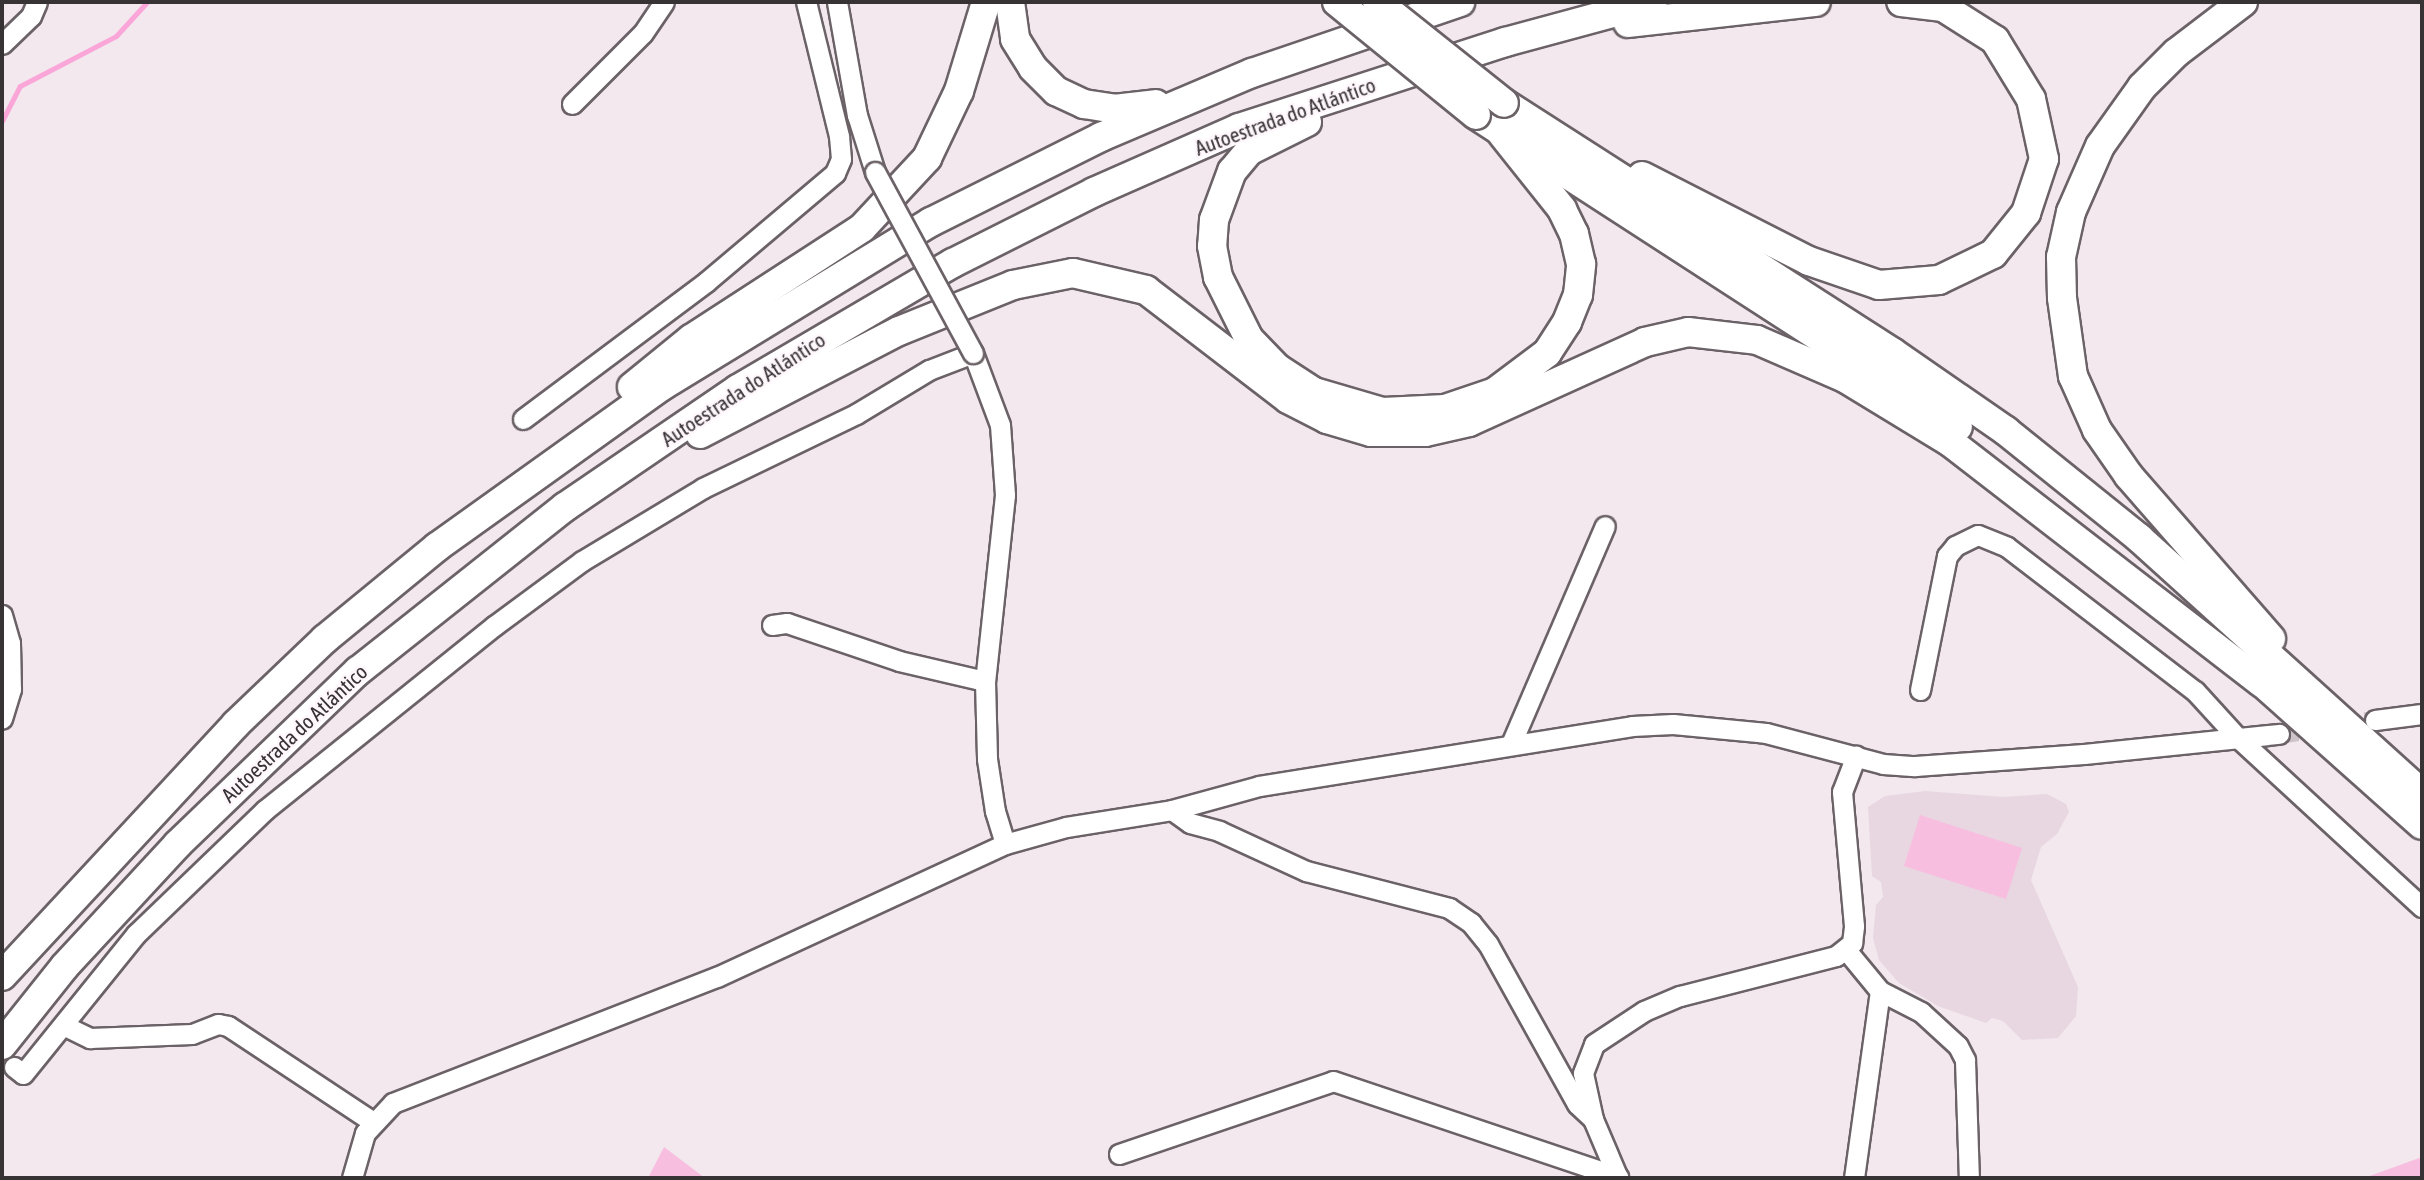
<!DOCTYPE html>
<html>
<head>
<meta charset="utf-8">
<style>
	body { margin:0 }
	#map { position:relative; width:2424px; height:1180px; overflow:hidden; background:#f2e8ee; font-family:"Asap Condensed",sans-serif }
	div>[style] { position:absolute }
	.built>* { inset:0; background:#e8d7e0 }
	.green>* { inset:0; background:#f8bee0 }
	.stream>* { height:5px; margin:-2.5px; padding:0 2.5px; transform-origin:2.5px; border-radius:2.5px; background:#fba6d9 }
	.minor-tunnel>* { height:19px; margin-top:-9.5px; transform-origin:0; background:repeating-linear-gradient(90deg,#cdc4c9 0 19px,transparent 0 29px) }
	.roads { filter:drop-shadow(2px 0 #6b6267) drop-shadow(-2px 0 #6b6267) drop-shadow(0 2px #6b6267) drop-shadow(0 -2px #6b6267) }
	.minor>* { height:19px; margin:-9.5px; padding:0 9.5px; transform-origin:9.5px; border-radius:9.5px; background:#fff }
	.highway>* { height:28px; margin:-14px; padding:0 14px; transform-origin:14px; border-radius:14px; background:#fff }
	.bridges { filter:drop-shadow(2px 0 #6b6267) drop-shadow(-2px 0 #6b6267) drop-shadow(0 2px #6b6267) drop-shadow(0 -2px #6b6267) }
	.minor-bridge>* { height:19px; margin:-9.5px; padding:0 9.5px; transform-origin:9.5px; border-radius:9.5px; background:#fff }
	.highway-bridge>* { height:28px; margin:-14px; padding:0 14px; transform-origin:14px; border-radius:14px; background:#fff }
	span { translate:-50% -50%; white-space:nowrap; text-align:center; line-height:1.15; -webkit-text-stroke:5px #fef6fb; paint-order:stroke }
	.street-label { font-size:21px; color:#373335 }
	.frame { position:absolute; inset:0; border:4px solid #373335; pointer-events:none }
</style>
</head>
<body>
<div id="map">
	<div class="built">
		<i style="clip-path:polygon(1925px 791px,2003px 797px,2047px 794px,2066px 804px,2069px 812px,2057px 834px,2041px 847px,2031px 880px,2078px 987px,2076px 1016px,2058px 1038px,2022px 1040px,2003px 1021px,1992px 1018px,1986px 1023px,1938px 1006px,1899px 983px,1879px 960px,1873px 938px,1876px 905px,1883px 897px,1881px 882px,1872px 876px,1868px 807px,1885px 796px)"></i>
	</div>
	<div class="green">
		<i style="clip-path:polygon(1920px 815px,2022px 848px,2006px 899px,1904px 866px)"></i>
		<i style="clip-path:polygon(664px 1147px,705px 1178px,648px 1178px)"></i>
		<i style="clip-path:polygon(2422px 1157px,2422px 1178px,2364px 1178px)"></i>
	</div>
	<div class="stream">
		<i style="left:2px;top:121px;width:39px;rotate:-63deg"></i>
		<i style="left:20px;top:86px;width:108px;rotate:-27.5deg"></i>
		<i style="left:116px;top:36px;width:46px;rotate:-47.6deg"></i>
	</div>
	<div class="minor-tunnel">
		<i style="left:2279px;top:734px;width:97px;rotate:-8.3deg"></i>
	</div>
	<div class="roads">
		<div class="minor">
			<i style="left:837px;top:2px;width:115px;rotate:80deg"></i>
			<i style="left:857px;top:115px;width:60px;rotate:72.5deg"></i>
			<i style="left:2px;top:44px;width:40px;rotate:-44deg"></i>
			<i style="left:31px;top:16px;width:15px;rotate:-67deg"></i>
			<i style="left:572px;top:104px;width:100px;rotate:-45deg"></i>
			<i style="left:643px;top:33px;width:37px;rotate:-56deg"></i>
			<i style="left:523px;top:419px;width:229px;rotate:-36.8deg"></i>
			<i style="left:706px;top:282px;width:169px;rotate:-40.2deg"></i>
			<i style="left:835px;top:173px;width:15px;rotate:-67deg"></i>
			<i style="left:841px;top:159px;width:23px;rotate:-95deg"></i>
			<i style="left:839px;top:136px;width:138px;rotate:-103.8deg"></i>
			<i style="left:2px;top:615px;width:29px;rotate:74deg"></i>
			<i style="left:10px;top:643px;width:46px;rotate:88.8deg"></i>
			<i style="left:11px;top:689px;width:31px;rotate:107deg"></i>
			<i style="left:772px;top:625px;width:15px;rotate:-8deg"></i>
			<i style="left:787px;top:623px;width:118px;rotate:18.7deg"></i>
			<i style="left:899px;top:661px;width:88px;rotate:13.1deg"></i>
			<i style="left:1920px;top:690px;width:137px;rotate:-78.6deg"></i>
			<i style="left:1947px;top:556px;width:13px;rotate:-51deg"></i>
			<i style="left:1955px;top:546px;width:25px;rotate:-26deg"></i>
			<i style="left:1978px;top:535px;width:31px;rotate:22deg"></i>
			<i style="left:2007px;top:547px;width:237px;rotate:37.5deg"></i>
			<i style="left:2195px;top:691px;width:62px;rotate:47.6deg"></i>
			<i style="left:2237px;top:737px;width:251px;rotate:42.6deg"></i>
			<i style="left:2375px;top:720px;width:47px;rotate:-7.3deg"></i>
			<i style="left:1511px;top:744px;width:237px;rotate:-66.7deg"></i>
			<i style="left:1172px;top:810px;width:22px;rotate:36deg"></i>
			<i style="left:1190px;top:823px;width:30px;rotate:15deg"></i>
			<i style="left:1219px;top:831px;width:96px;rotate:24.7deg"></i>
			<i style="left:1306px;top:871px;width:148px;rotate:14.5deg"></i>
			<i style="left:1449px;top:908px;width:27px;rotate:34deg"></i>
			<i style="left:1471px;top:923px;width:27px;rotate:51deg"></i>
			<i style="left:1488px;top:944px;width:183px;rotate:60.9deg"></i>
			<i style="left:1577px;top:1104px;width:22px;rotate:43deg"></i>
			<i style="left:1847px;top:951px;width:52px;rotate:50.5deg"></i>
			<i style="left:1880px;top:991px;width:46px;rotate:27.1deg"></i>
			<i style="left:1921px;top:1012px;width:50px;rotate:42.6deg"></i>
			<i style="left:1958px;top:1046px;width:16px;rotate:63deg"></i>
			<i style="left:1965px;top:1060px;width:118px;rotate:88.1deg"></i>
			<i style="left:63px;top:1025px;width:30px;rotate:26deg"></i>
			<i style="left:90px;top:1038px;width:102px;rotate:-2.2deg"></i>
			<i style="left:192px;top:1034px;width:28px;rotate:-21deg"></i>
			<i style="left:218px;top:1024px;width:10px;rotate:11deg"></i>
			<i style="left:228px;top:1026px;width:174px;rotate:33.5deg"></i>
			<i style="left:14px;top:1067px;width:11px;rotate:38deg"></i>
			<i style="left:23px;top:1074px;width:180px;rotate:-51.1deg"></i>
			<i style="left:136px;top:934px;width:179px;rotate:-43.9deg"></i>
			<i style="left:265px;top:810px;width:294px;rotate:-38.8deg"></i>
			<i style="left:494px;top:626px;width:109px;rotate:-36.5deg"></i>
			<i style="left:582px;top:561px;width:141px;rotate:-31.1deg"></i>
			<i style="left:703px;top:488px;width:170px;rotate:-25.8deg"></i>
			<i style="left:856px;top:414px;width:85px;rotate:-31.1deg"></i>
			<i style="left:929px;top:370px;width:47px;rotate:-21.1deg"></i>
			<i style="left:973px;top:353px;width:77px;rotate:69.4deg"></i>
			<i style="left:1000px;top:425px;width:70px;rotate:85.9deg"></i>
			<i style="left:1005px;top:495px;width:187px;rotate:96.1deg"></i>
			<i style="left:985px;top:681px;width:78px;rotate:88.5deg"></i>
			<i style="left:987px;top:759px;width:53px;rotate:81.3deg"></i>
			<i style="left:995px;top:811px;width:34px;rotate:73deg"></i>
			<i style="left:1119px;top:1154px;width:226px;rotate:-18.8deg"></i>
			<i style="left:1333px;top:1081px;width:301px;rotate:18.6deg"></i>
			<i style="left:352px;top:1178px;width:47px;rotate:-73.9deg"></i>
			<i style="left:365px;top:1133px;width:41px;rotate:-47deg"></i>
			<i style="left:393px;top:1103px;width:348px;rotate:-21.3deg"></i>
			<i style="left:717px;top:977px;width:317px;rotate:-24.8deg"></i>
			<i style="left:1005px;top:844px;width:63px;rotate:-15.6deg"></i>
			<i style="left:1066px;top:827px;width:107px;rotate:-9.1deg"></i>
			<i style="left:1172px;top:810px;width:90px;rotate:-15.4deg"></i>
			<i style="left:1259px;top:786px;width:378px;rotate:-9.1deg"></i>
			<i style="left:1632px;top:726px;width:41px;rotate:-2.8deg"></i>
			<i style="left:1673px;top:724px;width:93px;rotate:5.5deg"></i>
			<i style="left:1766px;top:733px;width:121px;rotate:14.8deg"></i>
			<i style="left:1883px;top:764px;width:32px;rotate:4deg"></i>
			<i style="left:1915px;top:766px;width:169px;rotate:-4.1deg"></i>
			<i style="left:2084px;top:754px;width:196px;rotate:-5.9deg"></i>
			<i style="left:1618px;top:1178px;width:64px;rotate:-113deg"></i>
			<i style="left:1593px;top:1119px;width:47px;rotate:-102.3deg"></i>
			<i style="left:1583px;top:1073px;width:31px;rotate:-69deg"></i>
			<i style="left:1594px;top:1044px;width:60px;rotate:-33.4deg"></i>
			<i style="left:1644px;top:1011px;width:39px;rotate:-23deg"></i>
			<i style="left:1680px;top:996px;width:161px;rotate:-14.4deg"></i>
			<i style="left:1836px;top:956px;width:21px;rotate:-39deg"></i>
			<i style="left:1852px;top:943px;width:17px;rotate:-83deg"></i>
			<i style="left:1854px;top:926px;width:135px;rotate:-95.1deg"></i>
			<i style="left:1842px;top:792px;width:39px;rotate:-69deg"></i>
			<i style="left:1854px;top:1178px;width:189px;rotate:-82.1deg"></i>
		</div>
		<div class="highway">
			<i style="left:1010px;top:2px;width:37px;rotate:82deg"></i>
			<i style="left:1015px;top:39px;width:34px;rotate:58deg"></i>
			<i style="left:1033px;top:68px;width:33px;rotate:45deg"></i>
			<i style="left:1056px;top:91px;width:31px;rotate:25deg"></i>
			<i style="left:1084px;top:104px;width:30px;rotate:9deg"></i>
			<i style="left:1114px;top:109px;width:42px;rotate:-6.8deg"></i>
			<i style="left:2243px;top:2px;width:84px;rotate:142.7deg"></i>
			<i style="left:2176px;top:53px;width:48px;rotate:135deg"></i>
			<i style="left:2142px;top:87px;width:72px;rotate:125.4deg"></i>
			<i style="left:2100px;top:146px;width:72px;rotate:113.7deg"></i>
			<i style="left:2071px;top:212px;width:46px;rotate:102.5deg"></i>
			<i style="left:2061px;top:257px;width:41px;rotate:88.6deg"></i>
			<i style="left:2062px;top:298px;width:79px;rotate:82deg"></i>
			<i style="left:2073px;top:376px;width:59px;rotate:66deg"></i>
			<i style="left:2097px;top:430px;width:56px;rotate:55.2deg"></i>
			<i style="left:2129px;top:476px;width:216px;rotate:48.9deg"></i>
			<i style="left:1628px;top:23px;width:189px;rotate:-6.4deg"></i>
			<i style="left:1504px;top:103px;width:461px;rotate:32.7deg"></i>
			<i style="left:1892px;top:352px;width:139px;rotate:34.7deg"></i>
			<i style="left:2006px;top:431px;width:171px;rotate:38.8deg"></i>
			<i style="left:2139px;top:538px;width:382px;rotate:42.1deg"></i>
			<i style="left:1476px;top:115px;width:574px;rotate:32.92deg"></i>
			<i style="left:1307px;top:122px;width:65px;rotate:153.4deg"></i>
			<i style="left:1249px;top:151px;width:26px;rotate:130deg"></i>
			<i style="left:1232px;top:171px;width:52px;rotate:110.2deg"></i>
			<i style="left:1214px;top:220px;width:26px;rotate:94deg"></i>
			<i style="left:1212px;top:246px;width:32px;rotate:79deg"></i>
			<i style="left:1218px;top:277px;width:69px;rotate:63.4deg"></i>
			<i style="left:1249px;top:339px;width:40px;rotate:46deg"></i>
			<i style="left:1277px;top:368px;width:44px;rotate:33deg"></i>
			<i style="left:1314px;top:392px;width:72px;rotate:16.2deg"></i>
			<i style="left:1383px;top:412px;width:62px;rotate:-2.8deg"></i>
			<i style="left:1445px;top:409px;width:53px;rotate:-18.8deg"></i>
			<i style="left:1495px;top:392px;width:65px;rotate:-36.9deg"></i>
			<i style="left:1547px;top:353px;width:37px;rotate:-57deg"></i>
			<i style="left:1567px;top:322px;width:29px;rotate:-68deg"></i>
			<i style="left:1578px;top:295px;width:31px;rotate:-84deg"></i>
			<i style="left:1581px;top:264px;width:31px;rotate:-103deg"></i>
			<i style="left:1574px;top:234px;width:28px;rotate:-116deg"></i>
			<i style="left:1562px;top:209px;width:95px;rotate:-128.6deg"></i>
			<i style="left:1642px;top:176px;width:187px;rotate:27deg"></i>
			<i style="left:1809px;top:261px;width:74px;rotate:18.9deg"></i>
			<i style="left:1879px;top:285px;width:60px;rotate:-4.8deg"></i>
			<i style="left:1939px;top:280px;width:60px;rotate:-25.7deg"></i>
			<i style="left:1993px;top:254px;width:53px;rotate:-51.2deg"></i>
			<i style="left:2026px;top:213px;width:57px;rotate:-71.6deg"></i>
			<i style="left:2044px;top:159px;width:61px;rotate:-102.2deg"></i>
			<i style="left:2031px;top:99px;width:69px;rotate:-121.4deg"></i>
			<i style="left:1995px;top:40px;width:62px;rotate:-147.6deg"></i>
			<i style="left:1943px;top:7px;width:42px;rotate:-173.2deg"></i>
			<i style="left:632px;top:387px;width:76px;rotate:-39.1deg"></i>
			<i style="left:691px;top:339px;width:204px;rotate:-33deg"></i>
			<i style="left:862px;top:228px;width:96px;rotate:-47.1deg"></i>
			<i style="left:927px;top:158px;width:74px;rotate:-64.5deg"></i>
			<i style="left:959px;top:91px;width:93px;rotate:-73.1deg"></i>
			<i style="left:700px;top:434px;width:224px;rotate:-27.4deg"></i>
			<i style="left:899px;top:331px;width:123px;rotate:-22deg"></i>
			<i style="left:1013px;top:285px;width:61px;rotate:-11.3deg"></i>
			<i style="left:1073px;top:273px;width:75px;rotate:13.1deg"></i>
			<i style="left:1146px;top:290px;width:179px;rotate:37.5deg"></i>
			<i style="left:1288px;top:399px;width:44px;rotate:27.1deg"></i>
			<i style="left:1327px;top:419px;width:46px;rotate:16.5deg"></i>
			<i style="left:1371px;top:432px;width:54px"></i>
			<i style="left:1425px;top:432px;width:45px;rotate:-12.8deg"></i>
			<i style="left:1469px;top:422px;width:193px;rotate:-24.4deg"></i>
			<i style="left:1645px;top:342px;width:44px;rotate:-13.1deg"></i>
			<i style="left:1688px;top:332px;width:69px;rotate:6.6deg"></i>
			<i style="left:1757px;top:340px;width:96px;rotate:23.4deg"></i>
			<i style="left:1845px;top:378px;width:123px;rotate:31.4deg"></i>
			<i style="left:1950px;top:442px;width:393px;rotate:37.7deg"></i>
			<i style="left:2247px;top:669px;width:234px;rotate:41.7deg"></i>
			<i style="left:2px;top:976px;width:344px;rotate:-47.1deg"></i>
			<i style="left:236px;top:724px;width:123px;rotate:-43.7deg"></i>
			<i style="left:325px;top:639px;width:145px;rotate:-39.4deg"></i>
			<i style="left:437px;top:547px;width:277px;rotate:-35.6deg"></i>
			<i style="left:662px;top:386px;width:315px;rotate:-31.4deg"></i>
			<i style="left:931px;top:222px;width:190px;rotate:-26.6deg"></i>
			<i style="left:1101px;top:137px;width:164px;rotate:-23deg"></i>
			<i style="left:1252px;top:73px;width:220px;rotate:-18.8deg"></i>
			<i style="left:2px;top:1045px;width:101px;rotate:-51.4deg"></i>
			<i style="left:65px;top:966px;width:166px;rotate:-47.2deg"></i>
			<i style="left:178px;top:844px;width:250px;rotate:-43.9deg"></i>
			<i style="left:358px;top:671px;width:264px;rotate:-38.4deg"></i>
			<i style="left:565px;top:507px;width:209px;rotate:-34.3deg"></i>
			<i style="left:738px;top:389px;width:249px;rotate:-30.4deg"></i>
			<i style="left:953px;top:263px;width:158px;rotate:-26.7deg"></i>
			<i style="left:1094px;top:192px;width:158px;rotate:-23.8deg"></i>
			<i style="left:1239px;top:128px;width:280px;rotate:-17.9deg"></i>
			<i style="left:1505px;top:42px;width:153px;rotate:-15.1deg"></i>
		</div>
	</div>
	<div class="bridges">
		<div class="minor-bridge">
			<i style="left:875px;top:172px;width:206px;rotate:61.6deg"></i>
		</div>
		<div class="highway-bridge">
			<i style="left:1337px;top:2px;width:179px;rotate:39.1deg"></i>
			<i style="left:1377px;top:2px;width:162px;rotate:38.5deg"></i>
		</div>
	</div>
	<div class="street-label">
		<span style="left:1285px;top:116px;rotate:-20deg">Autoestrada do Atlántico</span>
		<span style="left:743px;top:389px;rotate:-33deg">Autoestrada do Atlántico</span>
		<span style="left:294px;top:733px;rotate:-43deg">Autoestrada do Atlántico</span>
	</div>
	<div class="frame"></div>
</div>
</body>
</html>
